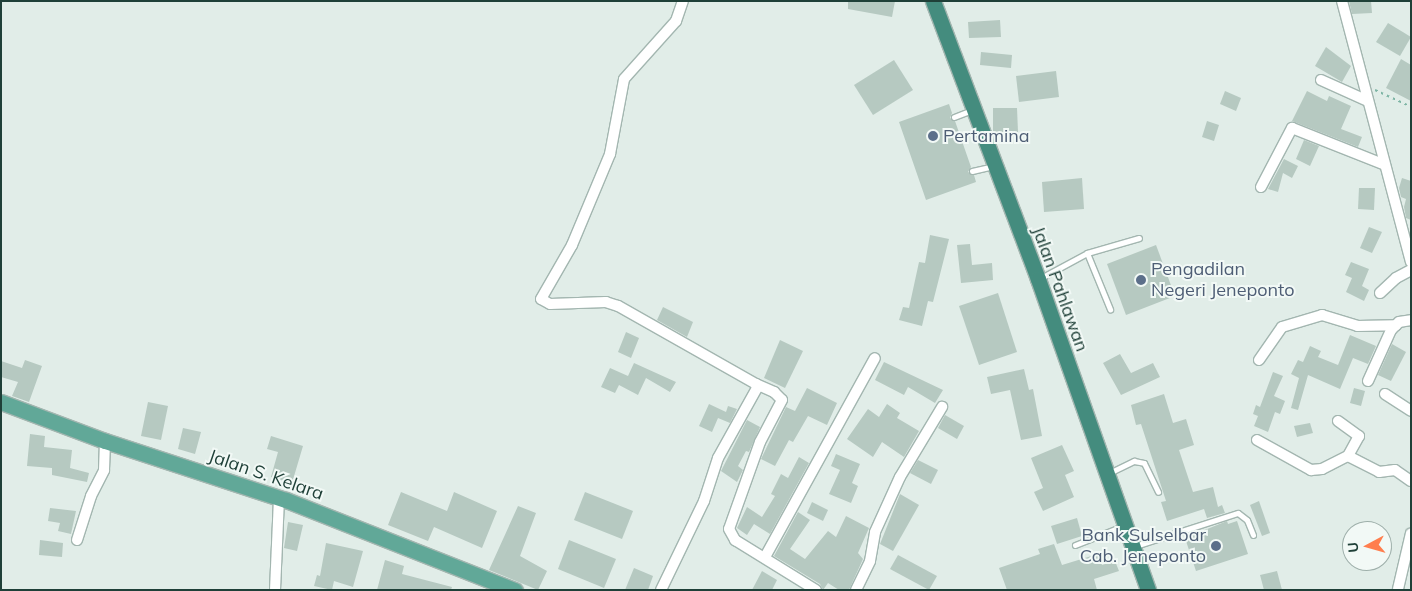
<!DOCTYPE html>
<html>
<head>
<meta charset="utf-8">
<style>
	body { margin:0 }
	#map { position:relative; width:1412px; height:591px; overflow:hidden; background:#e1ede8; font-family:Mulish,sans-serif }
	div>[style] { position:absolute }
	.building>* { inset:0; background:#b6c9c1 }
	.path>* { height:2px; margin-top:-1px; transform-origin:0; background:repeating-linear-gradient(90deg,#7eb5a5 0 2.5px,transparent 0 6.5px) }
	.roads { filter:drop-shadow(1px 0 #a3b6b0) drop-shadow(-1px 0 #a3b6b0) drop-shadow(0 1px #a3b6b0) drop-shadow(0 -1px #a3b6b0) }
	.service>* { height:5px; margin:-2.5px; padding:0 2.5px; transform-origin:2.5px; border-radius:2.5px; background:#fff }
	.minor>* { height:10px; margin:-5px; padding:0 5px; transform-origin:5px; border-radius:5px; background:#fff }
	.primary>* { height:15px; margin:-7.5px; padding:0 7.5px; transform-origin:7.5px; border-radius:7.5px; background:#61a898 }
	.trunk>* { height:15px; margin:-7.5px; padding:0 7.5px; transform-origin:7.5px; border-radius:7.5px; background:#448c7e }
	.dots>* { width:14px; height:14px; translate:-50% -50%; box-sizing:border-box; border:2px solid #f2f9f6; border-radius:50% }
	span { translate:-50% -50%; white-space:nowrap; text-align:center; line-height:1.15; -webkit-text-stroke:4px #f2f9f6; paint-order:stroke }
	.service-label { font-size:18px; color:#4e5e75 }
	.left { translate:0 -50%; text-align:left }
	.right { translate:-100% -50%; text-align:right }
	.street-label { font-size:18px; color:#1f4038 }
	.frame { position:absolute; inset:0; border:2px solid #1f4038; pointer-events:none }
	.north { position:absolute; left:1342px; top:521px; width:50px; height:50px; box-sizing:border-box; background:#f2f9f6; border:1px solid #9eafaa; border-radius:50%; rotate:264deg; font-size:14px; font-weight:700; line-height:20px; text-align:center; color:#1f4038 }
	.north::after { content:''; display:block; margin:auto; width:18px; height:22px; background:#ff7e4e; clip-path:polygon(50% 0,100% 100%,50% 72%,0 100%) }
</style>
</head>
<body>
<div id="map">
	<div class="building">
		<i style="clip-path:polygon(848px 1px,895px 1px,892px 17px,848px 9px)"></i>
		<i style="clip-path:polygon(1349px 1px,1371px 1px,1372px 13px,1352px 14px)"></i>
		<i style="clip-path:polygon(1000px 20px,1001px 37px,969px 38px,968px 22px)"></i>
		<i style="clip-path:polygon(1388px 23px,1411px 37px,1400px 56px,1376px 42px)"></i>
		<i style="clip-path:polygon(1326px 47px,1351px 66px,1342px 82px,1315px 66px)"></i>
		<i style="clip-path:polygon(981px 52px,1012px 55px,1011px 68px,980px 65px)"></i>
		<i style="clip-path:polygon(1401px 59px,1411px 65px,1411px 101px,1386px 88px)"></i>
		<i style="clip-path:polygon(894px 60px,913px 90px,873px 115px,854px 85px)"></i>
		<i style="clip-path:polygon(1056px 71px,1059px 97px,1019px 102px,1016px 76px)"></i>
		<i style="clip-path:polygon(1225px 91px,1241px 98px,1236px 111px,1220px 104px)"></i>
		<i style="clip-path:polygon(1307px 91px,1327px 101px,1329px 96px,1351px 106px,1341px 129px,1362px 137px,1358px 147px,1292px 121px)"></i>
		<i style="clip-path:polygon(949px 104px,952px 113px,950px 118px,955px 121px,971px 167px,968px 172px,974px 175px,976px 182px,926px 200px,899px 122px)"></i>
		<i style="clip-path:polygon(993px 108px,1017px 108px,1018px 132px,993px 132px)"></i>
		<i style="clip-path:polygon(1207px 121px,1219px 125px,1214px 141px,1202px 137px)"></i>
		<i style="clip-path:polygon(1304px 140px,1319px 146px,1310px 166px,1296px 159px)"></i>
		<i style="clip-path:polygon(1284px 159px,1298px 166px,1292px 178px,1283px 173px,1278px 192px,1268px 189px)"></i>
		<i style="clip-path:polygon(1082px 178px,1084px 209px,1044px 212px,1042px 182px)"></i>
		<i style="clip-path:polygon(1402px 178px,1411px 181px,1411px 220px,1406px 218px,1404px 207px,1406px 199px,1401px 197px,1399px 188px)"></i>
		<i style="clip-path:polygon(1359px 188px,1375px 188px,1374px 210px,1358px 209px)"></i>
		<i style="clip-path:polygon(1369px 227px,1382px 232px,1372px 253px,1360px 248px)"></i>
		<i style="clip-path:polygon(930px 235px,949px 239px,933px 302px,928px 301px,922px 326px,899px 320px,903px 307px,909px 308px,919px 262px,925px 263px)"></i>
		<i style="clip-path:polygon(970px 244px,972px 265px,992px 263px,993px 280px,961px 283px,957px 245px)"></i>
		<i style="clip-path:polygon(1156px 245px,1175px 296px,1126px 315px,1107px 264px)"></i>
		<i style="clip-path:polygon(1351px 262px,1369px 269px,1362px 286px,1369px 290px,1364px 301px,1346px 292px,1352px 278px,1345px 275px)"></i>
		<i style="clip-path:polygon(998px 293px,1017px 352px,979px 365px,959px 306px)"></i>
		<i style="clip-path:polygon(663px 307px,693px 322px,687px 337px,657px 320px)"></i>
		<i style="clip-path:polygon(626px 332px,639px 338px,631px 358px,618px 352px)"></i>
		<i style="clip-path:polygon(1350px 335px,1376px 346px,1368px 364px,1353px 358px,1340px 389px,1308px 375px,1298px 410px,1291px 408px,1299px 378px,1291px 374px,1298px 360px,1303px 362px,1310px 346px,1321px 351px,1318px 357px,1338px 365px)"></i>
		<i style="clip-path:polygon(780px 340px,803px 351px,785px 388px,764px 378px)"></i>
		<i style="clip-path:polygon(1392px 344px,1406px 352px,1391px 381px,1378px 375px)"></i>
		<i style="clip-path:polygon(1120px 354px,1131px 373px,1153px 363px,1160px 377px,1121px 395px,1103px 363px)"></i>
		<i style="clip-path:polygon(25px 360px,42px 366px,29px 402px,12px 396px,18px 382px,1px 377px,1px 361px,22px 368px)"></i>
		<i style="clip-path:polygon(884px 362px,943px 390px,935px 403px,908px 387px,904px 395px,875px 380px)"></i>
		<i style="clip-path:polygon(634px 363px,676px 382px,670px 392px,646px 378px,638px 395px,619px 385px,615px 393px,601px 387px,610px 368px,628px 376px)"></i>
		<i style="clip-path:polygon(1024px 369px,1029px 390px,1033px 389px,1042px 436px,1021px 440px,1010px 390px,991px 394px,987px 377px)"></i>
		<i style="clip-path:polygon(1273px 372px,1283px 376px,1274px 396px,1285px 401px,1280px 414px,1275px 412px,1268px 432px,1254px 426px,1258px 416px,1253px 414px,1256px 405px,1260px 407px)"></i>
		<i style="clip-path:polygon(807px 388px,837px 403px,827px 425px,808px 416px,793px 442px,789px 440px,775px 466px,761px 459px,786px 407px,795px 411px)"></i>
		<i style="clip-path:polygon(1354px 388px,1365px 391px,1361px 406px,1350px 403px)"></i>
		<i style="clip-path:polygon(1164px 394px,1173px 423px,1186px 419px,1194px 445px,1179px 450px,1193px 492px,1213px 487px,1218px 507px,1222px 505px,1225px 513px,1207px 518px,1204px 509px,1167px 521px,1161px 502px,1166px 501px,1141px 424px,1136px 425px,1131px 405px)"></i>
		<i style="clip-path:polygon(148px 402px,168px 406px,161px 440px,141px 436px)"></i>
		<i style="clip-path:polygon(709px 404px,726px 412px,728px 406px,737px 409px,730px 423px,718px 418px,712px 432px,699px 426px)"></i>
		<i style="clip-path:polygon(887px 404px,900px 413px,897px 418px,919px 431px,904px 457px,882px 442px,873px 457px,847px 439px,868px 409px,879px 417px)"></i>
		<i style="clip-path:polygon(945px 415px,964px 426px,957px 439px,938px 428px)"></i>
		<i style="clip-path:polygon(747px 420px,760px 427px,749px 452px,746px 451px,738px 466px,743px 470px,737px 482px,721px 471px)"></i>
		<i style="clip-path:polygon(1310px 423px,1313px 433px,1297px 437px,1294px 426px)"></i>
		<i style="clip-path:polygon(183px 428px,201px 432px,195px 454px,178px 449px)"></i>
		<i style="clip-path:polygon(30px 434px,45px 436px,44px 447px,72px 450px,70px 468px,89px 473px,87px 482px,52px 475px,52px 468px,27px 466px)"></i>
		<i style="clip-path:polygon(271px 436px,303px 446px,292px 483px,271px 477px,278px 452px,267px 449px)"></i>
		<i style="clip-path:polygon(1062px 445px,1074px 471px,1065px 475px,1074px 497px,1043px 511px,1034px 492px,1043px 488px,1031px 458px)"></i>
		<i style="clip-path:polygon(836px 454px,860px 464px,852px 483px,858px 486px,851px 503px,829px 494px,840px 470px,831px 466px)"></i>
		<i style="clip-path:polygon(799px 457px,809px 463px,770px 534px,754px 524px,747px 535px,737px 528px,747px 507px,762px 517px,775px 496px,771px 494px,781px 474px,788px 478px)"></i>
		<i style="clip-path:polygon(918px 460px,938px 470px,931px 484px,910px 473px)"></i>
		<i style="clip-path:polygon(401px 492px,447px 511px,454px 492px,497px 511px,482px 548px,434px 527px,428px 541px,388px 525px)"></i>
		<i style="clip-path:polygon(585px 492px,633px 511px,622px 539px,574px 520px)"></i>
		<i style="clip-path:polygon(900px 494px,919px 505px,893px 551px,880px 544px)"></i>
		<i style="clip-path:polygon(1259px 501px,1270px 533px,1262px 536px,1250px 505px)"></i>
		<i style="clip-path:polygon(812px 502px,828px 510px,823px 521px,807px 513px)"></i>
		<i style="clip-path:polygon(518px 506px,536px 513px,520px 556px,547px 571px,538px 590px,489px 570px)"></i>
		<i style="clip-path:polygon(50px 508px,76px 511px,71px 534px,58px 531px,60px 523px,48px 521px)"></i>
		<i style="clip-path:polygon(798px 512px,810px 520px,790px 549px,805px 559px,828px 531px,836px 537px,846px 516px,869px 528px,858px 553px,863px 559px,849px 590px,839px 590px,828px 583px,823px 590px,820px 584px,774px 556px)"></i>
		<i style="clip-path:polygon(1077px 518px,1082px 536px,1057px 544px,1051px 526px)"></i>
		<i style="clip-path:polygon(1227px 521px,1228px 524px,1237px 521px,1248px 554px,1196px 571px,1185px 538px)"></i>
		<i style="clip-path:polygon(288px 522px,303px 525px,297px 551px,284px 548px)"></i>
		<i style="clip-path:polygon(40px 540px,63px 543px,62px 557px,39px 555px)"></i>
		<i style="clip-path:polygon(569px 540px,616px 559px,604px 588px,558px 569px)"></i>
		<i style="clip-path:polygon(326px 543px,363px 551px,353px 587px,334px 581px,332px 590px,314px 586px,317px 575px,320px 576px)"></i>
		<i style="clip-path:polygon(1054px 544px,1062px 565px,1098px 554px,1102px 565px,1115px 561px,1119px 571px,1094px 579px,1097px 590px,1007px 590px,999px 568px,1040px 554px,1038px 549px)"></i>
		<i style="clip-path:polygon(898px 555px,937px 576px,929px 590px,890px 569px)"></i>
		<i style="clip-path:polygon(385px 560px,404px 566px,402px 574px,452px 587px,451px 590px,377px 590px)"></i>
		<i style="clip-path:polygon(634px 568px,653px 576px,648px 590px,625px 590px)"></i>
		<i style="clip-path:polygon(762px 571px,777px 580px,772px 590px,752px 590px)"></i>
		<i style="clip-path:polygon(1277px 571px,1282px 590px,1264px 590px,1260px 575px)"></i>
	</div>
	<div class="path">
		<i style="left:1375px;top:90px;width:40px;rotate:25deg"></i>
	</div>
	<div class="roads">
		<div class="service">
			<i style="left:954px;top:117px;width:19px;rotate:-21deg"></i>
			<i style="left:972px;top:171px;width:23px;rotate:-13deg"></i>
			<i style="left:1087px;top:253px;width:54px;rotate:-16.1deg"></i>
			<i style="left:1039px;top:279px;width:55px;rotate:-28.4deg"></i>
			<i style="left:1087px;top:253px;width:61px;rotate:67.7deg"></i>
			<i style="left:1109px;top:473px;width:28px;rotate:-26deg"></i>
			<i style="left:1134px;top:461px;width:10px;rotate:11deg"></i>
			<i style="left:1144px;top:463px;width:32px;rotate:64deg"></i>
			<i style="left:1075px;top:545px;width:52px;rotate:-21.6deg"></i>
			<i style="left:1135px;top:546px;width:108px;rotate:-17.8deg"></i>
			<i style="left:1238px;top:513px;width:11px;rotate:38deg"></i>
			<i style="left:1247px;top:520px;width:16px;rotate:68deg"></i>
		</div>
		<div class="minor">
			<i style="left:1342px;top:1px;width:270px;rotate:75.2deg"></i>
			<i style="left:1321px;top:80px;width:51px;rotate:24.1deg"></i>
			<i style="left:1261px;top:187px;width:67px;rotate:-62.3deg"></i>
			<i style="left:1292px;top:128px;width:98px;rotate:21.6deg"></i>
			<i style="left:1380px;top:293px;width:22px;rotate:-43deg"></i>
			<i style="left:1396px;top:278px;width:17px;rotate:-28deg"></i>
			<i style="left:1259px;top:360px;width:40px;rotate:-55.1deg"></i>
			<i style="left:1282px;top:327px;width:42px;rotate:-16.7deg"></i>
			<i style="left:1322px;top:315px;width:37px;rotate:17deg"></i>
			<i style="left:1357px;top:326px;width:39px;rotate:-1deg"></i>
			<i style="left:1368px;top:381px;width:56px;rotate:-65.7deg"></i>
			<i style="left:1391px;top:330px;width:11px;rotate:-45deg"></i>
			<i style="left:1399px;top:322px;width:12px;rotate:-9deg"></i>
			<i style="left:756px;top:384px;width:20px;rotate:24deg"></i>
			<i style="left:774px;top:392px;width:11px;rotate:45deg"></i>
			<i style="left:782px;top:400px;width:47px;rotate:117.6deg"></i>
			<i style="left:760px;top:442px;width:92px;rotate:109.6deg"></i>
			<i style="left:729px;top:529px;width:13px;rotate:61deg"></i>
			<i style="left:735px;top:540px;width:95px;rotate:31.7deg"></i>
			<i style="left:1385px;top:394px;width:31px;rotate:33deg"></i>
			<i style="left:1338px;top:421px;width:26px;rotate:36deg"></i>
			<i style="left:1359px;top:436px;width:23px;rotate:119deg"></i>
			<i style="left:1257px;top:440px;width:62px;rotate:29.1deg"></i>
			<i style="left:1311px;top:470px;width:11px;rotate:-5deg"></i>
			<i style="left:1322px;top:469px;width:29px;rotate:-27deg"></i>
			<i style="left:1348px;top:456px;width:35px;rotate:27deg"></i>
			<i style="left:1379px;top:472px;width:16px;rotate:-7deg"></i>
			<i style="left:1395px;top:470px;width:19px;rotate:35deg"></i>
			<i style="left:77px;top:540px;width:46px;rotate:-72.3deg"></i>
			<i style="left:91px;top:496px;width:29px;rotate:-63deg"></i>
			<i style="left:104px;top:470px;width:29px;rotate:-88deg"></i>
			<i style="left:765px;top:557px;width:227px;rotate:-61.1deg"></i>
			<i style="left:1398px;top:589px;width:57px;rotate:-76.9deg"></i>
			<i style="left:275px;top:590px;width:92px;rotate:-87.5deg"></i>
			<i style="left:661px;top:590px;width:99px;rotate:-64.2deg"></i>
			<i style="left:704px;top:501px;width:45px;rotate:-72deg"></i>
			<i style="left:718px;top:458px;width:80px;rotate:-60.9deg"></i>
			<i style="left:757px;top:388px;width:4px;rotate:-104deg"></i>
			<i style="left:756px;top:384px;width:159px;rotate:-150.5deg"></i>
			<i style="left:618px;top:306px;width:13px;rotate:-162deg"></i>
			<i style="left:606px;top:302px;width:56px;rotate:178deg"></i>
			<i style="left:550px;top:304px;width:10px;rotate:-151deg"></i>
			<i style="left:541px;top:299px;width:62px;rotate:-60.1deg"></i>
			<i style="left:572px;top:245px;width:99px;rotate:-67.3deg"></i>
			<i style="left:610px;top:154px;width:76px;rotate:-79.4deg"></i>
			<i style="left:624px;top:79px;width:78px;rotate:-48.1deg"></i>
			<i style="left:676px;top:21px;width:21px;rotate:-71deg"></i>
			<i style="left:856px;top:590px;width:32px;rotate:-64deg"></i>
			<i style="left:870px;top:561px;width:29px;rotate:-80deg"></i>
			<i style="left:875px;top:532px;width:60px;rotate:-65.6deg"></i>
			<i style="left:900px;top:477px;width:82px;rotate:-59deg"></i>
		</div>
		<div class="primary">
			<i style="left:1px;top:402px;width:111px;rotate:20.6deg"></i>
			<i style="left:105px;top:441px;width:190px;rotate:18.1deg"></i>
			<i style="left:286px;top:500px;width:246px;rotate:21.5deg"></i>
		</div>
		<div class="trunk">
			<i style="left:933px;top:1px;width:297px;rotate:69.3deg"></i>
			<i style="left:1038px;top:279px;width:330px;rotate:70.5deg"></i>
		</div>
	</div>
	<div class="dots">
		<i style="left:933px;top:136px;background:#5c6f8a"></i>
		<i style="left:1141px;top:280px;background:#5c6f8a"></i>
		<i style="left:1216px;top:546px;background:#5c6f8a"></i>
	</div>
	<div class="service-label">
		<span class="left" style="left:943px;top:136px">Pertamina</span>
		<span class="left" style="left:1151px;top:280px">Pengadilan<br>Negeri Jeneponto</span>
		<span class="right" style="left:1206px;top:546px">Bank Sulselbar<br>Cab. Jeneponto</span>
	</div>
	<div class="street-label">
		<span style="left:1060px;top:289px;rotate:70deg">Jalan Pahlawan</span>
		<span style="left:266px;top:475px;rotate:19deg">Jalan S. Kelara</span>
	</div>
	<div class="frame"></div>
	<div class="north">U</div>
</div>
</body>
</html>
